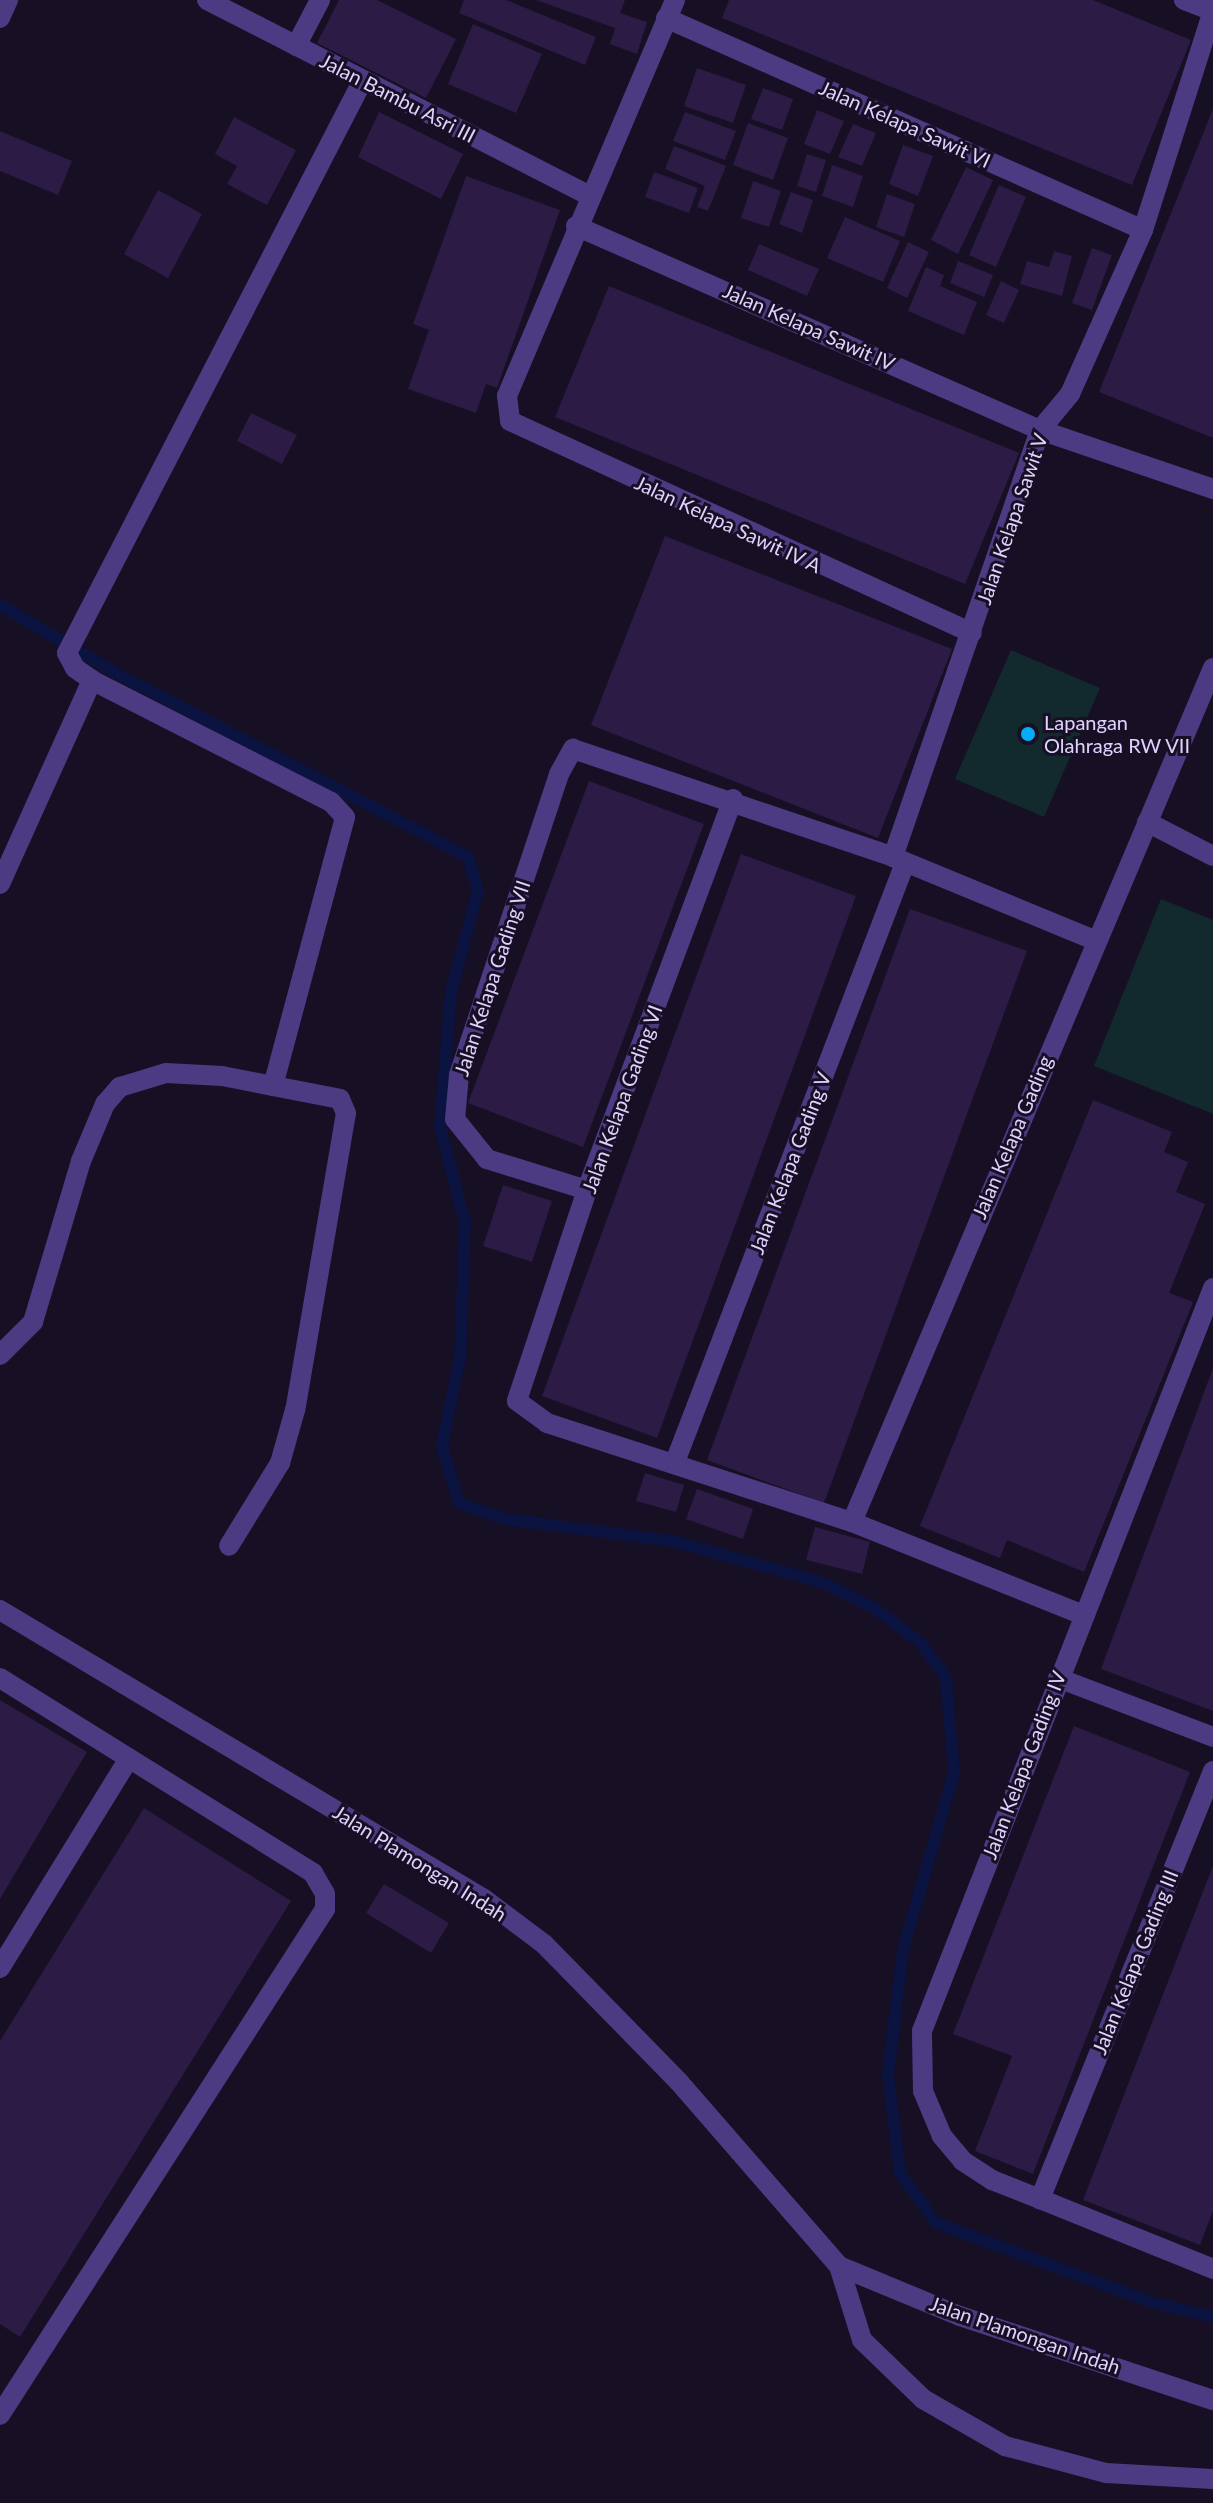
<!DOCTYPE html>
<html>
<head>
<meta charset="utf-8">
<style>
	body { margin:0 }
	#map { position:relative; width:1213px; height:2503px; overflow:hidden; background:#170f24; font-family:Lato,sans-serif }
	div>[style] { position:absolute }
	.green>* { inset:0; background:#12292e }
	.stream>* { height:12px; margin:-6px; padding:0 6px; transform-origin:6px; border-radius:6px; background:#0b1341 }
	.building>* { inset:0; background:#2c1b44 }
	.minor>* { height:20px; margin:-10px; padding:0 10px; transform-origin:10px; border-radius:10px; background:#4c3b82 }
	.dots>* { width:22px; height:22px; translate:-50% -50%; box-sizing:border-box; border:4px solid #170f24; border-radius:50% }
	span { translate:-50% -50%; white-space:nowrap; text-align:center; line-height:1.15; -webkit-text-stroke:6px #170f24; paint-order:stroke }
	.street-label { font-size:20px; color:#e0d2fe }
	.poi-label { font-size:20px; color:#e0d2fe }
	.left { translate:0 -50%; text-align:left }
</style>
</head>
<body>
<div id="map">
	<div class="green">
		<i style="clip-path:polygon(1011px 650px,1100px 688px,1044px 817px,955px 779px)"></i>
		<i style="clip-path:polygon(1161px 899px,1213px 920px,1213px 1114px,1094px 1066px)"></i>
	</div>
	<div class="stream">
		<i style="left:0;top:605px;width:139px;rotate:30.3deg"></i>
		<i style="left:120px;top:675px;width:393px;rotate:27.6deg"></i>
		<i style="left:468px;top:857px;width:34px;rotate:73deg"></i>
		<i style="left:478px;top:890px;width:106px;rotate:104.8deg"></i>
		<i style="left:451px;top:992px;width:135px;rotate:94.7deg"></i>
		<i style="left:440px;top:1127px;width:99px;rotate:75.4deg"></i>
		<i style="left:465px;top:1223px;width:134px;rotate:92.1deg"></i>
		<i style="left:460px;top:1357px;width:91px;rotate:101.4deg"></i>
		<i style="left:442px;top:1446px;width:59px;rotate:73.4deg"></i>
		<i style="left:459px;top:1503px;width:49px;rotate:19.2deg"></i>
		<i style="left:505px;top:1519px;width:168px;rotate:7.5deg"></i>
		<i style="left:672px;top:1541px;width:158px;rotate:15.4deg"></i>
		<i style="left:824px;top:1583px;width:56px;rotate:26.6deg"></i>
		<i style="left:874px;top:1608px;width:59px;rotate:36.7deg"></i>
		<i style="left:921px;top:1643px;width:43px;rotate:54.5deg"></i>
		<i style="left:946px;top:1678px;width:94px;rotate:85.1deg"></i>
		<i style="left:954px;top:1772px;width:185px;rotate:106deg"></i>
		<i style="left:903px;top:1950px;width:125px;rotate:96.9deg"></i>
		<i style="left:888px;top:2074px;width:100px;rotate:83.1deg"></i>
		<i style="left:900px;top:2173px;width:62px;rotate:54.2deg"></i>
		<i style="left:936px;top:2223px;width:232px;rotate:20.2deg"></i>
		<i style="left:1154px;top:2303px;width:61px;rotate:13.3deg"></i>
	</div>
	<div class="building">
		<i style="clip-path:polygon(339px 0,377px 0,456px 39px,426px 98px,317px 43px)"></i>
		<i style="clip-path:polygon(464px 0,506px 0,596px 37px,585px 65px,459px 13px)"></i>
		<i style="clip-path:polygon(536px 0,625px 0,620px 13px,647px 22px,637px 54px,610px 44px,615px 28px)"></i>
		<i style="clip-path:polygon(729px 0,1093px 0,1191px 40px,1132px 185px,722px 18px)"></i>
		<i style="clip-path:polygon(473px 24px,542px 54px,516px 113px,448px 84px)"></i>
		<i style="clip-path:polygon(697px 68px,746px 85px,733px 123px,684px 106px)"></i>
		<i style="clip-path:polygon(763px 88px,793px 99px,782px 130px,751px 119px)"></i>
		<i style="clip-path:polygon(1213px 109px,1213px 438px,1099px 392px)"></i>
		<i style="clip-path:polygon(817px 110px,844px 121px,830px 154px,804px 144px)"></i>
		<i style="clip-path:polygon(379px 112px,463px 154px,441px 199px,358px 157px)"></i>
		<i style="clip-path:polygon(685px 112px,736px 131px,725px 160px,673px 141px)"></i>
		<i style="clip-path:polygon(234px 117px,296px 150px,267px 205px,227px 184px,237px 166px,215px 154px)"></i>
		<i style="clip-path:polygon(748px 123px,788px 138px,773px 180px,733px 165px)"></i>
		<i style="clip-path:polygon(853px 124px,876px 133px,862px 166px,838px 157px)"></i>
		<i style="clip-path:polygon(0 131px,72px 161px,58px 195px,0 171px)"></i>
		<i style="clip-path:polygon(903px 145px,933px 156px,918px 196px,889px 184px)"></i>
		<i style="clip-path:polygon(674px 146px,726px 166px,708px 211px,697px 207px,705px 186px,665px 169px)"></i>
		<i style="clip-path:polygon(807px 154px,826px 160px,816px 192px,797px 186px)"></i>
		<i style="clip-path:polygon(832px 165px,863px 176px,853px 207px,822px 196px)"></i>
		<i style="clip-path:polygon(966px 167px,993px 180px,958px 254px,931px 240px)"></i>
		<i style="clip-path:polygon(654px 172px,698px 188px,689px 213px,645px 197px)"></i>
		<i style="clip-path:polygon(466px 176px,560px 210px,497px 388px,486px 384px,476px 413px,408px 389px,429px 330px,413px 324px)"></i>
		<i style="clip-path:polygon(753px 181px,781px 191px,769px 227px,741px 218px)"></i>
		<i style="clip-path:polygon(999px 185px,1026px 197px,996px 267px,969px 255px)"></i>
		<i style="clip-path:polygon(158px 190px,202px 214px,168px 278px,124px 254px)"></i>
		<i style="clip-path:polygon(791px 192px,813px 200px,802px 233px,779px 224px)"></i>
		<i style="clip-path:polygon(887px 194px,915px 204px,904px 237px,876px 227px)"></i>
		<i style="clip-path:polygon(845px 217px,900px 241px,883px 282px,827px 258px)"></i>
		<i style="clip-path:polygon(908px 242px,929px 252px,907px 298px,887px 288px)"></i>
		<i style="clip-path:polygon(759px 244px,819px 269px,807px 296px,748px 270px)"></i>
		<i style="clip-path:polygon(1092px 248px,1112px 255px,1092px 310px,1072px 303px)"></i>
		<i style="clip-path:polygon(1054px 251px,1072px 256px,1062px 296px,1020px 284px,1027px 261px,1049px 267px)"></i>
		<i style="clip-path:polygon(958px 261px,993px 275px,984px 297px,950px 283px)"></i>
		<i style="clip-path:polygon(926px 267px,944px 275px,940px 286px,977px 302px,964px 335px,908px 311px)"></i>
		<i style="clip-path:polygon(1001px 281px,1019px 290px,1004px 323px,986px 315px)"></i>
		<i style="clip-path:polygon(609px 286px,1019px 453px,965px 584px,555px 417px)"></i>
		<i style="clip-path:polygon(251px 413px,297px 435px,282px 464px,237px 441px)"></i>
		<i style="clip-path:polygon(665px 536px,952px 649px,878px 838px,591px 725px)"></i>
		<i style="clip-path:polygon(589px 781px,704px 824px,583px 1147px,468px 1103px)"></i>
		<i style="clip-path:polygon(741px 854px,856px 896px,657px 1438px,542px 1396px)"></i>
		<i style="clip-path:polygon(910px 909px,1027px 951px,824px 1503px,707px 1460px)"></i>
		<i style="clip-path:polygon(1093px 1100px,1172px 1132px,1164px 1152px,1188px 1162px,1176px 1192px,1205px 1204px,1169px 1293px,1193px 1302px,1084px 1572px,1007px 1540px,1000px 1558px,920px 1526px)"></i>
		<i style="clip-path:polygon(503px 1185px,552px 1201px,532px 1262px,483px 1246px)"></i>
		<i style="clip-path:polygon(1213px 1368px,1213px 1711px,1101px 1669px)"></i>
		<i style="clip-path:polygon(645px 1473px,684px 1485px,676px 1512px,636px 1501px)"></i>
		<i style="clip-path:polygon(697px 1489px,753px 1509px,743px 1539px,686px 1519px)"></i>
		<i style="clip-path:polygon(815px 1527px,870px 1542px,862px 1574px,806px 1560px)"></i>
		<i style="clip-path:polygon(0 1700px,87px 1752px,0 1899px)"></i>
		<i style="clip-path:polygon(1074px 1726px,1190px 1772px,1033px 2174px,975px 2151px,1012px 2056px,953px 2034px)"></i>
		<i style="clip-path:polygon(144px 1808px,291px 1901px,20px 2337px,0 2324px,0 2041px)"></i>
		<i style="clip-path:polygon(1213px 1866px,1213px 2211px,1200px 2245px,1083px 2200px)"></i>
		<i style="clip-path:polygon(384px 1884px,449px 1923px,431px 1953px,366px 1913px)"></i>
	</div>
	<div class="minor">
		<i style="left:207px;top:0;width:430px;rotate:27.1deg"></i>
		<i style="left:675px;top:0;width:430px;rotate:113deg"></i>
		<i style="left:507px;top:396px;width:25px;rotate:83deg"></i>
		<i style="left:510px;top:421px;width:508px;rotate:24.65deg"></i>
		<i style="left:1184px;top:0;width:31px;rotate:21deg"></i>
		<i style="left:0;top:18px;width:20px;rotate:-66deg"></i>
		<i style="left:666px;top:18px;width:522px;rotate:23.96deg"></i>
		<i style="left:296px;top:46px;width:52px;rotate:-62.4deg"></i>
		<i style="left:576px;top:226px;width:507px;rotate:23.73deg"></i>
		<i style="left:1040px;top:430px;width:183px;rotate:18.8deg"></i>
		<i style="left:733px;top:799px;width:417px;rotate:110.5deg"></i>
		<i style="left:587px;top:1190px;width:222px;rotate:108.4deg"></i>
		<i style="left:517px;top:1401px;width:37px;rotate:36deg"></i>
		<i style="left:547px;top:1423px;width:321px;rotate:18deg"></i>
		<i style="left:852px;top:1522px;width:249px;rotate:21.9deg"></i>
		<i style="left:1147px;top:822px;width:74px;rotate:27.3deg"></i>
		<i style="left:893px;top:857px;width:452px;rotate:-71deg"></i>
		<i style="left:1040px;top:430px;width:47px;rotate:-50.2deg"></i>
		<i style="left:1070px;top:394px;width:180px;rotate:-66deg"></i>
		<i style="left:1143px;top:230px;width:231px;rotate:-72.3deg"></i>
		<i style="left:0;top:884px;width:224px;rotate:-65.7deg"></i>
		<i style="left:273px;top:1086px;width:278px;rotate:-75deg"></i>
		<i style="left:345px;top:817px;width:21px;rotate:-133deg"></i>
		<i style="left:331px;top:802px;width:268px;rotate:-153deg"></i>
		<i style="left:92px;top:680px;width:21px;rotate:-145deg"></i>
		<i style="left:75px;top:668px;width:17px;rotate:-118deg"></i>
		<i style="left:67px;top:653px;width:645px;rotate:-62.68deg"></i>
		<i style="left:587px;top:1190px;width:105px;rotate:-162.8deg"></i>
		<i style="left:487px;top:1159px;width:51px;rotate:-128.7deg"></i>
		<i style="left:455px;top:1119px;width:44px;rotate:-84.8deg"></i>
		<i style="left:459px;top:1075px;width:317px;rotate:-71.6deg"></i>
		<i style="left:559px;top:774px;width:29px;rotate:-61deg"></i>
		<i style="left:573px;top:749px;width:338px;rotate:18.6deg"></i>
		<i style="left:893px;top:857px;width:217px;rotate:22.4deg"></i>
		<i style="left:0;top:1355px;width:47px;rotate:-45deg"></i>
		<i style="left:33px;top:1322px;width:168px;rotate:-73.4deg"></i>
		<i style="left:81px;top:1161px;width:62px;rotate:-67.2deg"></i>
		<i style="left:105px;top:1104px;width:23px;rotate:-49deg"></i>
		<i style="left:120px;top:1087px;width:48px;rotate:-16.9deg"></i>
		<i style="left:166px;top:1073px;width:56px;rotate:3.1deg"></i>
		<i style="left:222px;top:1076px;width:120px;rotate:11deg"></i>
		<i style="left:340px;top:1099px;width:15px;rotate:67deg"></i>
		<i style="left:346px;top:1113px;width:301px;rotate:99.7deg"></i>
		<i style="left:295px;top:1410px;width:55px;rotate:105.8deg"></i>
		<i style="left:280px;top:1463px;width:97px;rotate:121.6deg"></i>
		<i style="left:675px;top:1462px;width:642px;rotate:-68.99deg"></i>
		<i style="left:852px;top:1522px;width:927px;rotate:-67.09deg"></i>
		<i style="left:0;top:1610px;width:564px;rotate:30.84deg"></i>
		<i style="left:484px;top:1899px;width:75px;rotate:36.9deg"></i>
		<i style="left:544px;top:1944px;width:193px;rotate:45.6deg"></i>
		<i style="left:679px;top:2082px;width:244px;rotate:49deg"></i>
		<i style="left:839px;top:2266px;width:77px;rotate:72.7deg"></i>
		<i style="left:862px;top:2340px;width:85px;rotate:44deg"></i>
		<i style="left:923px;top:2399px;width:95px;rotate:29.8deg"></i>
		<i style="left:1005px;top:2446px;width:105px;rotate:15deg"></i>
		<i style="left:1106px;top:2473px;width:107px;rotate:3.2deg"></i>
		<i style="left:0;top:1678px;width:369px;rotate:31.9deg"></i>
		<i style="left:313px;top:1873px;width:24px;rotate:60deg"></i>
		<i style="left:325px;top:1894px;width:15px;rotate:90deg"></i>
		<i style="left:325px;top:1909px;width:601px;rotate:122.71deg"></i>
		<i style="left:1058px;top:1678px;width:166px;rotate:20.8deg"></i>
		<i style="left:1213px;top:1771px;width:462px;rotate:112deg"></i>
		<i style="left:1040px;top:2199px;width:187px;rotate:22deg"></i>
		<i style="left:0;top:1968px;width:244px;rotate:-58.4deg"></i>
		<i style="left:1040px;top:2199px;width:52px;rotate:-158.4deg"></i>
		<i style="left:992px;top:2180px;width:35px;rotate:-147deg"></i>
		<i style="left:963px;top:2161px;width:33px;rotate:-130deg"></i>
		<i style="left:942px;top:2136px;width:49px;rotate:-112.9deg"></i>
		<i style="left:923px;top:2091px;width:60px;rotate:-91deg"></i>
		<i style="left:922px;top:2031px;width:798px;rotate:-68.61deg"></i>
		<i style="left:839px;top:2266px;width:131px;rotate:22.5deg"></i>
		<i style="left:960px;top:2316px;width:267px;rotate:18.4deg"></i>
	</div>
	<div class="dots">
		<i style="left:1028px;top:734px;background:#05adf8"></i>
	</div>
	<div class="street-label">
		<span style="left:398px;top:98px;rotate:27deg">Jalan Bambu Asri III</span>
		<span style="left:905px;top:124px;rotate:24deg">Jalan Kelapa Sawit VI</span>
		<span style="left:809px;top:327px;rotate:24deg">Jalan Kelapa Sawit IV</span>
		<span style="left:1012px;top:519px;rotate:-71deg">Jalan Kelapa Sawit V</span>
		<span style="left:728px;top:524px;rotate:25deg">Jalan Kelapa Sawit IV A</span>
		<span style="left:492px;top:978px;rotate:-72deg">Jalan Kelapa Gading VII</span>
		<span style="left:622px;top:1099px;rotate:-70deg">Jalan Kelapa Gading VI</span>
		<span style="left:1012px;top:1137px;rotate:-67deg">Jalan Kelapa Gading</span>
		<span style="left:790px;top:1163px;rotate:-69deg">Jalan Kelapa Gading V</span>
		<span style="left:1024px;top:1765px;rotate:-69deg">Jalan Kelapa Gading IV</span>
		<span style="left:420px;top:1863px;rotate:32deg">Jalan Plamongan Indah</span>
		<span style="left:1135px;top:1962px;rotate:-68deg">Jalan Kelapa Gading III</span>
		<span style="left:1025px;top:2335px;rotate:19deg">Jalan Plamongan Indah</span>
	</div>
	<div class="poi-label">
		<span class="left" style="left:1044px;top:734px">Lapangan<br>Olahraga RW VII</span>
	</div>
</div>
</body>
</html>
